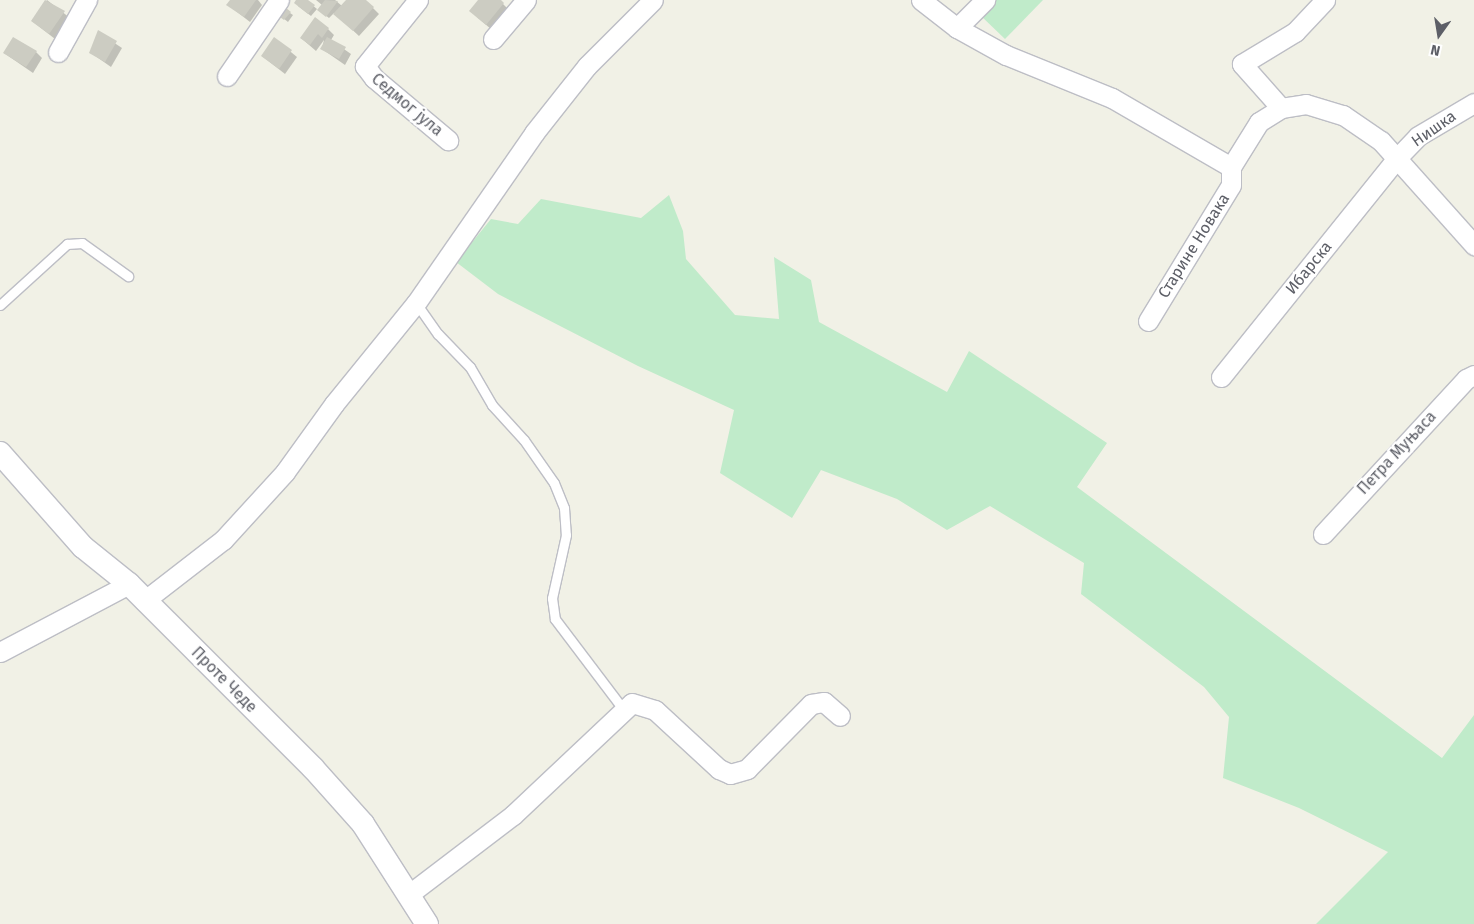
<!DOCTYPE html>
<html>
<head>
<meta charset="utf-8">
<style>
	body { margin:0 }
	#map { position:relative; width:1474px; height:924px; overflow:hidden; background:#f1f1e6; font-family:"Fira Sans",sans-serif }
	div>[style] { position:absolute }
	.green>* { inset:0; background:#c0ebca }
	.shadow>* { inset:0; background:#0003 }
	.building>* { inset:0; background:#ccccc2 }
	.roads { filter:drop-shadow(1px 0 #bdbec5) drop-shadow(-1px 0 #bdbec5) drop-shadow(0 1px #bdbec5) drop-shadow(0 -1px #bdbec5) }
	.service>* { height:9px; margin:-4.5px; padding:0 4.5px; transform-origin:4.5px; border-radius:4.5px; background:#fff }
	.minor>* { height:19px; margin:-9.5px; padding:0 9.5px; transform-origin:9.5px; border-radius:9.5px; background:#fff }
	.tertiary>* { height:22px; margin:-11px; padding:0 11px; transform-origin:11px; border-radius:11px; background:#fff }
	span { translate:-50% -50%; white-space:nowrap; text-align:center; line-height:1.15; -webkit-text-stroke:4.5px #fff; paint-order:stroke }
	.street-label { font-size:16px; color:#5d5f67 }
	.north { position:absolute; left:1414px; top:10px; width:50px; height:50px; -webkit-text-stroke:4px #fff; paint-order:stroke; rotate:193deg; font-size:14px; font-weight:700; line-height:20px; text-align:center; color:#5d5f67 }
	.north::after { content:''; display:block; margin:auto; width:18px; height:22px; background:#5d5f67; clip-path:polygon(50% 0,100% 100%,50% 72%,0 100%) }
</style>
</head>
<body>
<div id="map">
	<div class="green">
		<i style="clip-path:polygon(995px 0,1043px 0,1005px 39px,980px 15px)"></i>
		<i style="clip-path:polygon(669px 195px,683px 231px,686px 259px,735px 315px,779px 319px,774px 257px,811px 280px,819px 322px,947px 392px,969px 351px,1107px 443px,1077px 487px,1442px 758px,1474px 715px,1474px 924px,1316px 924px,1388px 852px,1299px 808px,1223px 778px,1229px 717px,1204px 687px,1081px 594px,1084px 563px,990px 506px,947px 530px,897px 499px,821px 470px,792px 518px,720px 473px,734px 410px,638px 366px,498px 294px,456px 262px,491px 219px,518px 224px,541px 199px,641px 218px)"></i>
	</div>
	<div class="shadow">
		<i style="clip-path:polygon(47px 0,70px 18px,55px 39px,32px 21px)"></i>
		<i style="clip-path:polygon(231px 0,258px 0,262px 5px,250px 22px,228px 5px)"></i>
		<i style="clip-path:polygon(298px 0,306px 0,317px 9px,311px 16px,298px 6px)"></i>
		<i style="clip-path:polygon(316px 0,335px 0,342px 6px,347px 0,365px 0,379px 14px,359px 36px,334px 13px,329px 18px,321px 12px,322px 5px)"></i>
		<i style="clip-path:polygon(480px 0,499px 0,509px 10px,492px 30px,477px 17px)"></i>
		<i style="clip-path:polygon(290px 13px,293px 15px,288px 22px,278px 14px)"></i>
		<i style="clip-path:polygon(328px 29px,334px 35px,331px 40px,351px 54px,345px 65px,322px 49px,324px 40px,316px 51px,301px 38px)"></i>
		<i style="clip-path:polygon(98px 32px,122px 48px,111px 67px,91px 53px)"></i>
		<i style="clip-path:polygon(275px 39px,297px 57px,285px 74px,262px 56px)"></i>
		<i style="clip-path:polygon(36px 52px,42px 58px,33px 73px,4px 53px)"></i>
	</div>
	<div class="building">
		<i style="clip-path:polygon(45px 0,65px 11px,49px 34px,31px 21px)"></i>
		<i style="clip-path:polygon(230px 0,256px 0,244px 17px,226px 5px)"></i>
		<i style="clip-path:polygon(296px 0,308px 0,315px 5px,308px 14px,294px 3px)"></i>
		<i style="clip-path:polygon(325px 0,338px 1px,326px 17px,317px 10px)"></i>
		<i style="clip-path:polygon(346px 0,366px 0,374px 7px,353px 31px,333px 14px)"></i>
		<i style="clip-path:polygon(478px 0,501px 0,504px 3px,486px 25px,469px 11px)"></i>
		<i style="clip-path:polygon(280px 3px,291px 12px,284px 20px,273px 12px)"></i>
		<i style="clip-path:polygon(315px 17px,329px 28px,322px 38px,318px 34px,310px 45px,300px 38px)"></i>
		<i style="clip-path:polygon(98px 30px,117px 41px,105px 62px,89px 53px)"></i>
		<i style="clip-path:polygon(13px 37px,37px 51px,26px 67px,3px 53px)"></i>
		<i style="clip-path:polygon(274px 37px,292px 50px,279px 69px,261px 56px)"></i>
		<i style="clip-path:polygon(327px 37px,346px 47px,339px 59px,320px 49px)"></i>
	</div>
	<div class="roads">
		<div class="service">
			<i style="left:416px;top:303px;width:38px;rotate:55deg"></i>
			<i style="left:438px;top:334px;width:46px;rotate:45.9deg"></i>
			<i style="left:470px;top:367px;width:44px;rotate:59.9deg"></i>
			<i style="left:492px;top:405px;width:47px;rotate:47.6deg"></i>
			<i style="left:524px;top:440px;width:52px;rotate:55.1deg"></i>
			<i style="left:554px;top:483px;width:27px;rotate:68deg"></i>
			<i style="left:564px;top:508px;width:27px;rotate:86deg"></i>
			<i style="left:566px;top:535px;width:65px;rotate:102.5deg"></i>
			<i style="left:552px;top:598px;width:21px;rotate:82deg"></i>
			<i style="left:555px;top:619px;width:113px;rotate:52.9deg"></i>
			<i style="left:0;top:305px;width:91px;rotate:-42.3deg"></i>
			<i style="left:67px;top:244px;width:15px;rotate:-4deg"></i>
			<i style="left:82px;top:243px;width:57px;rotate:35.7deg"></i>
		</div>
		<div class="minor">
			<i style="left:418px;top:0;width:85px;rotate:128.8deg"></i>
			<i style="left:365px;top:66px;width:15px;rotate:53deg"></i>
			<i style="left:374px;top:78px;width:97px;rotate:40deg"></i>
			<i style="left:921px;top:0;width:46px;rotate:37.9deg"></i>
			<i style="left:957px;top:28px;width:56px;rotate:28.9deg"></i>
			<i style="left:1006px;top:55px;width:114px;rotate:22.1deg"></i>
			<i style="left:1112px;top:98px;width:138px;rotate:30.1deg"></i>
			<i style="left:1231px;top:167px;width:53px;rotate:-58.1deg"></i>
			<i style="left:1259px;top:122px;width:26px;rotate:-32deg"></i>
			<i style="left:1281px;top:108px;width:25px;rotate:-9deg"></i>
			<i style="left:1306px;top:104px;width:39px;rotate:17deg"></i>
			<i style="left:1343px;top:115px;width:46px;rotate:34.4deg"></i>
			<i style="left:1381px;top:141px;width:140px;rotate:48.2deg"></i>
			<i style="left:957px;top:28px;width:40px;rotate:-45deg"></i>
			<i style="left:493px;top:39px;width:51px;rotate:-49.8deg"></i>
			<i style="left:58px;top:52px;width:60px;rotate:-60.9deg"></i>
			<i style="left:227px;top:76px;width:92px;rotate:-55.6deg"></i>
			<i style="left:1281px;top:108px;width:59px;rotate:-131.6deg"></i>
			<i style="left:1242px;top:64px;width:62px;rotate:-31.1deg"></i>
			<i style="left:1295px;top:32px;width:44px;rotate:-46.8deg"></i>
			<i style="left:1148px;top:321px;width:159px;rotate:-58.6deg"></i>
			<i style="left:1231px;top:185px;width:18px;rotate:-90deg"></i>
			<i style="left:1221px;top:377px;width:281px;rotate:-51.2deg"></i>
			<i style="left:1397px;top:158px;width:30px;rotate:-46deg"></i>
			<i style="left:1418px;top:136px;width:65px;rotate:-30.5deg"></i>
			<i style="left:1323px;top:534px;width:211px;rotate:-47.3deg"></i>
			<i style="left:1466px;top:379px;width:9px;rotate:-27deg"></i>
			<i style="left:144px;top:601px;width:100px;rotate:-37.7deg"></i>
			<i style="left:223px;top:540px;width:92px;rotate:-47.6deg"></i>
			<i style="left:285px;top:472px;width:84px;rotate:-54.2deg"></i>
			<i style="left:334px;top:404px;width:130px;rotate:-50.9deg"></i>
			<i style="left:416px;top:303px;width:207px;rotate:-55.2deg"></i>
			<i style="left:534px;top:133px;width:85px;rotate:-51.7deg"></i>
			<i style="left:587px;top:66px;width:93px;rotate:-45deg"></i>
			<i style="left:0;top:652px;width:146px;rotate:-27.8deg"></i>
			<i style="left:408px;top:895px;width:132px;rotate:-37.3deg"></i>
			<i style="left:513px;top:815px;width:163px;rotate:-43.3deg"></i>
			<i style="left:632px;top:703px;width:24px;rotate:17deg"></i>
			<i style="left:655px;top:710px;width:87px;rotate:42.7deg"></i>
			<i style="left:719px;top:769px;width:12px;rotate:24deg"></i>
			<i style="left:730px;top:774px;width:18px;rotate:-16deg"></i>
			<i style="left:747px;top:769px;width:91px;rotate:-45.4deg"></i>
			<i style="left:811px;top:704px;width:13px;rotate:-9deg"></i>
			<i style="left:824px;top:702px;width:21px;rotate:41deg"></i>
		</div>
		<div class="tertiary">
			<i style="left:0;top:453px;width:125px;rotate:48.6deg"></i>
			<i style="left:83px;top:547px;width:59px;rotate:38.8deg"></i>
			<i style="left:129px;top:584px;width:260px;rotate:45deg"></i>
			<i style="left:313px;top:768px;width:75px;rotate:48.2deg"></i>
			<i style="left:363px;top:824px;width:119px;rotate:57.4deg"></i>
		</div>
	</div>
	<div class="street-label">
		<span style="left:407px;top:105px;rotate:40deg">Седмог јула</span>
		<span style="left:1434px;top:129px;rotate:-35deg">Нишка</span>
		<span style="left:1194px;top:246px;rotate:-58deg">Старине Новака</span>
		<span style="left:1309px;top:268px;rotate:-51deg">Ибарска</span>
		<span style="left:1397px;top:453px;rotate:-47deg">Петра Муњаса</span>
		<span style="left:224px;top:680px;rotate:45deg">Проте Чеде</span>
	</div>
	<div class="north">N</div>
</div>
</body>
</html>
